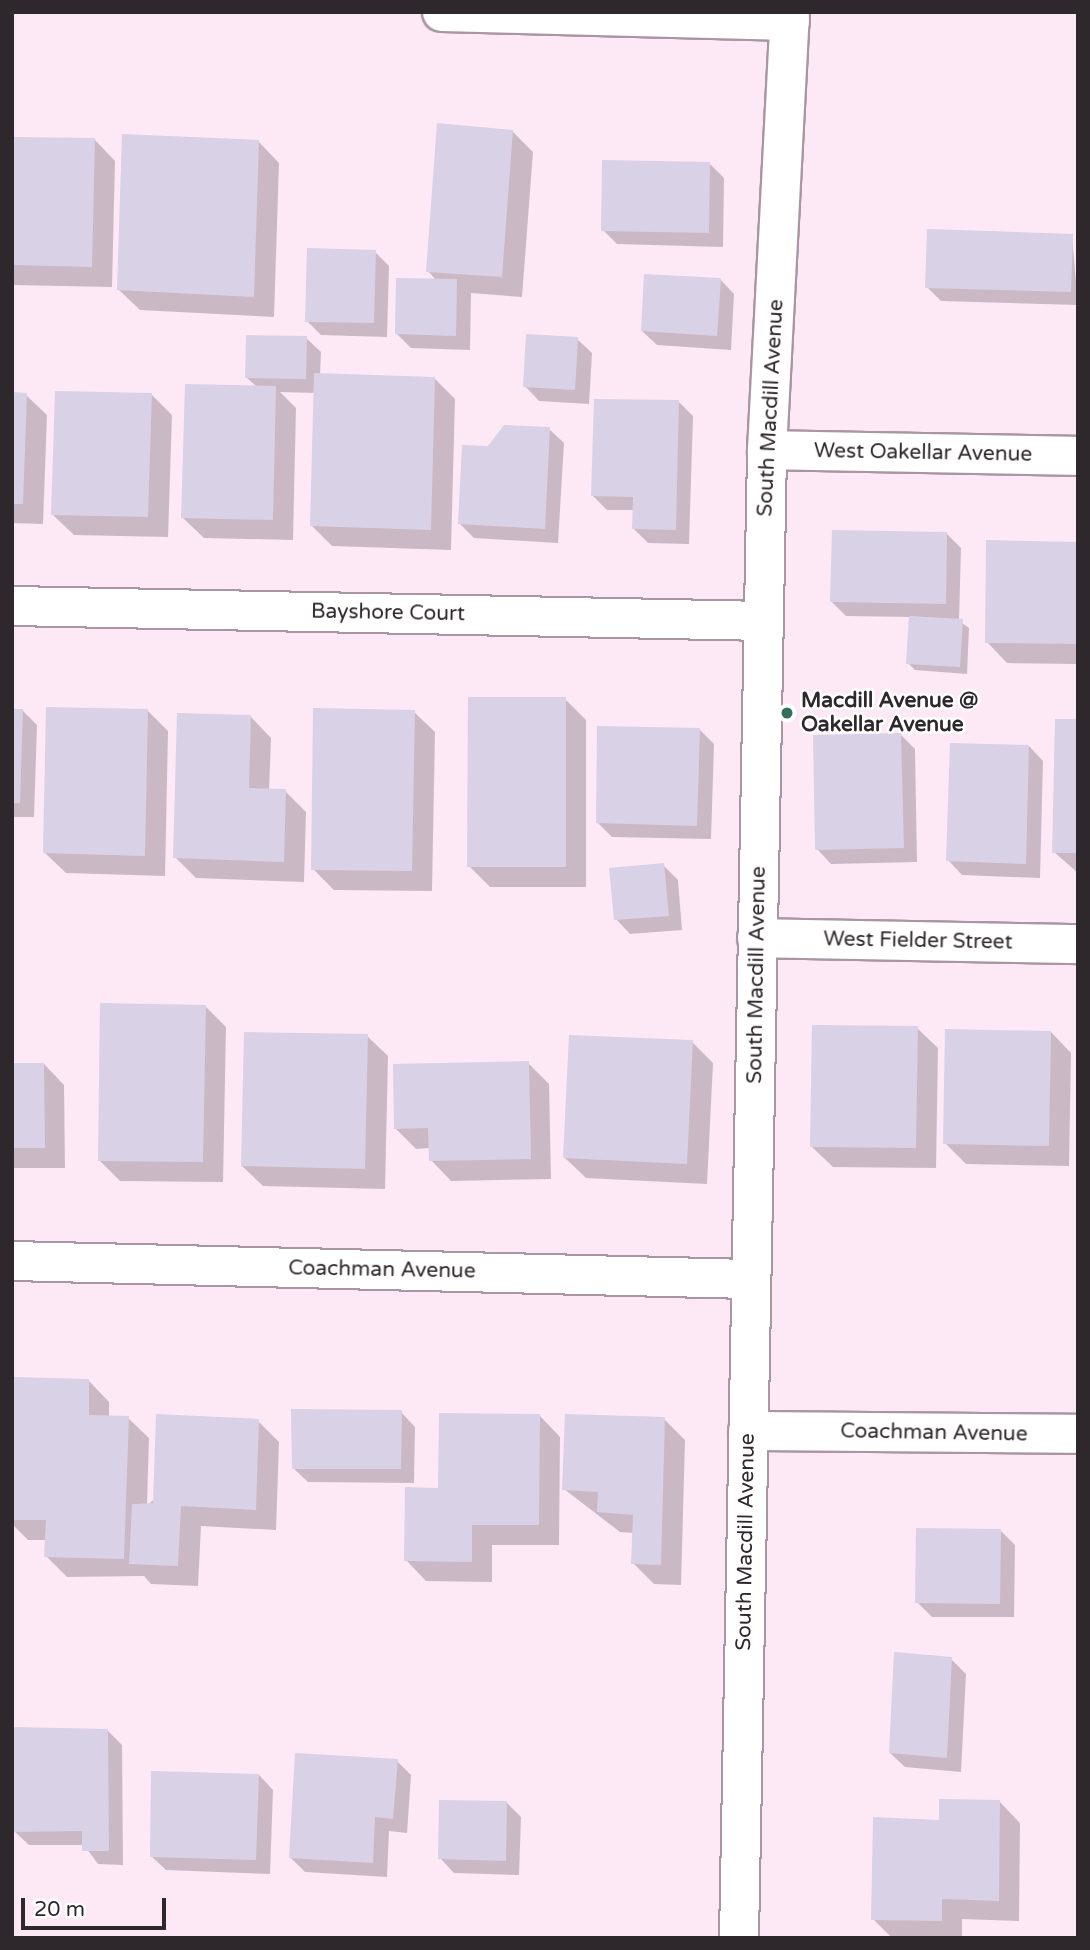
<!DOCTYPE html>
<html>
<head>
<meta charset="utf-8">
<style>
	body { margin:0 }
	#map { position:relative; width:1090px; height:1950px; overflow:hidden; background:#fde8f6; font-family:"Varela Round",sans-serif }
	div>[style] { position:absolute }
	.shadow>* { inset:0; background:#0003 }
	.building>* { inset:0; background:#d9d1e5 }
	.roads { filter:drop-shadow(2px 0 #a896a2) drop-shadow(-2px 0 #a896a2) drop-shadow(0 2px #a896a2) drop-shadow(0 -2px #a896a2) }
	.minor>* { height:38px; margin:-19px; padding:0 19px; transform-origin:19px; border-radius:19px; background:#fff }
	.dots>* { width:19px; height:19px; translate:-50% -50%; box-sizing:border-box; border:4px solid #fff; border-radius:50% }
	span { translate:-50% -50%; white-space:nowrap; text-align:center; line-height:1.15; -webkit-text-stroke:5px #fff; paint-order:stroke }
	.street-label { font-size:21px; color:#2e272c }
	.poi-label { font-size:21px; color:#2e272c; font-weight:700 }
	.left { translate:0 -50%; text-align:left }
	.frame { position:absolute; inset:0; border:14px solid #2e272c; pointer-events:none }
	.scale { position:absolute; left:21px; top:1898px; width:145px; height:32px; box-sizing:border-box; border:4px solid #2e272c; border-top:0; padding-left:9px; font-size:21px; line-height:24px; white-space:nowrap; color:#2e272c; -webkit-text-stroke:5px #fff; paint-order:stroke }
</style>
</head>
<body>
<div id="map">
	<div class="shadow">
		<i style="clip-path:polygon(512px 131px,533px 152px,522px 297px,471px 293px,470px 350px,411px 348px,397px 334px,437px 281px,428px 271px)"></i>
		<i style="clip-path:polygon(12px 139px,95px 140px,115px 161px,112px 287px,12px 285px)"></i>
		<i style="clip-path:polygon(259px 142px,279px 163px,274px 317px,140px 310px,119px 290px)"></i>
		<i style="clip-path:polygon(710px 164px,724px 178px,723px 247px,617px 244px,603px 230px)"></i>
		<i style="clip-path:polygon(1072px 236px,1078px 305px,941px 301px,927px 287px)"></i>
		<i style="clip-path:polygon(375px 252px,389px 266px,387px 337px,321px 335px,307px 321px)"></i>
		<i style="clip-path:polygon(720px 279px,734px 294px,731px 350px,657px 345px,642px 331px)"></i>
		<i style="clip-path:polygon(306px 338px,321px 352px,320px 375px,435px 379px,455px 399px,451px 550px,332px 546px,311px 525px,315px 393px,280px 392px,296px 408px,293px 540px,204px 538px,183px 518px,257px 387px,247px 378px)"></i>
		<i style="clip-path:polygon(577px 339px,592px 353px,589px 404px,539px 401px,525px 386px)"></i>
		<i style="clip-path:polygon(12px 394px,26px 395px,47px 415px,43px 524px,12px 523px)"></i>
		<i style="clip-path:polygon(151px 394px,172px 415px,168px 537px,74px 535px,53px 515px)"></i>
		<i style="clip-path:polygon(679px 402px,693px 416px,689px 544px,648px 543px,634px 529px,635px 510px,607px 510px,592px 495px)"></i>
		<i style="clip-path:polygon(549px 429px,564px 443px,558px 543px,474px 538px,459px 523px,488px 448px)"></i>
		<i style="clip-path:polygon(946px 533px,961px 548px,959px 621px,969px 628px,967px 674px,915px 670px,908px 663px,911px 617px,846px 616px,831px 601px)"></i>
		<i style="clip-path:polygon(1078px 544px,1078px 664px,1007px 663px,987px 642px)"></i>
		<i style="clip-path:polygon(565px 699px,586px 720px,586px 887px,490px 887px,469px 866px)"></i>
		<i style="clip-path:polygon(12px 710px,22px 710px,37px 725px,34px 817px,12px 817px)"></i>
		<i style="clip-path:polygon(147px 710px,168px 731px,165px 876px,66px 873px,45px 853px)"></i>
		<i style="clip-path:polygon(414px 712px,435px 732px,432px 891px,334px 890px,313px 869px)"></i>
		<i style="clip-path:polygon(251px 717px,271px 738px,269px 791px,285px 791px,306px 812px,304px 882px,196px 878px,175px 857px)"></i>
		<i style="clip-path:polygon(1078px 721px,1078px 873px,1054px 852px)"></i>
		<i style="clip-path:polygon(699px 729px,714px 744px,711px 839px,612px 837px,597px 822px)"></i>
		<i style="clip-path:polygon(901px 735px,915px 749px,917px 862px,831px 864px,817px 849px)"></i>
		<i style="clip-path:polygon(1029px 746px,1043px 761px,1040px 878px,962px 875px,948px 860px)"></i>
		<i style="clip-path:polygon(663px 865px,678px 880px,682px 930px,630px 934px,616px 919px)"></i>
		<i style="clip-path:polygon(205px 1006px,226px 1027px,223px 1182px,120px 1181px,99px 1160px)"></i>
		<i style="clip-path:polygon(917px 1028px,938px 1048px,936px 1168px,833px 1167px,812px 1147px)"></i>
		<i style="clip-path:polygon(1051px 1032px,1071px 1053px,1069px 1166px,966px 1164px,945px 1143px)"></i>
		<i style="clip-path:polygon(367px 1036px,388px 1056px,385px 1189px,263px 1186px,242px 1166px)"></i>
		<i style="clip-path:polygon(692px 1042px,713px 1063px,707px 1184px,586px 1178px,565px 1158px)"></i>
		<i style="clip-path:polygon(528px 1063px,549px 1084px,551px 1179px,451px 1181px,431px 1160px,430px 1148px,416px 1149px,395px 1128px)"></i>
		<i style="clip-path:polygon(12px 1064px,44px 1064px,64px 1085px,65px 1168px,12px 1168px)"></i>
		<i style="clip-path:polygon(12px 1379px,89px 1381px,109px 1402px,109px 1417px,128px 1418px,149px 1438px,147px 1505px,258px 1421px,279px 1442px,276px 1530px,201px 1526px,198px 1586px,151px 1584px,144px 1576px,67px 1577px,46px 1556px,47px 1540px,28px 1540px,12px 1524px)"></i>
		<i style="clip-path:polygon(401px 1412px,415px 1427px,414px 1483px,308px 1482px,293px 1468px)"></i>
		<i style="clip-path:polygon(540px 1416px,560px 1437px,559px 1545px,492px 1545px,492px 1582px,426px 1581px,406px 1560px,440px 1490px)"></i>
		<i style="clip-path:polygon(664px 1419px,685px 1440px,681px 1585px,654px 1584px,633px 1563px,634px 1533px,620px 1532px,564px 1489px)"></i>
		<i style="clip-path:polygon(1001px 1531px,1015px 1545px,1014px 1617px,932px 1617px,917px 1602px)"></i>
		<i style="clip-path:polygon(951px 1659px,966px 1674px,961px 1772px,905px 1767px,890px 1753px)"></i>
		<i style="clip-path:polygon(108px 1731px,122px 1745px,123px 1865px,98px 1864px,84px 1845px,29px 1845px,14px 1831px)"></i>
		<i style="clip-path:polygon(397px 1761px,411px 1775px,407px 1833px,389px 1831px,387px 1877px,305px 1872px,291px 1858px)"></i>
		<i style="clip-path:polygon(259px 1775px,273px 1790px,270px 1874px,166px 1870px,151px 1856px)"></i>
		<i style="clip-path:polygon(1000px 1802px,1020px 1823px,1019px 1921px,962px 1919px,962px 1938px,892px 1938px,873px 1919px,940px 1822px)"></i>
		<i style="clip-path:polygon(507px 1803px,521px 1817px,519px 1875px,454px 1873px,440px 1858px)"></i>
	</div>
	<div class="building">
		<i style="clip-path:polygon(437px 123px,513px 130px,502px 277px,426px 272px)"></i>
		<i style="clip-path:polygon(122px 134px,259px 140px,254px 297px,117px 290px)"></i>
		<i style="clip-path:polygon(12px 137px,95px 138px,92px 267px,12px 265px)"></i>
		<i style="clip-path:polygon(602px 160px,710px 162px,709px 233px,601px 231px)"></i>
		<i style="clip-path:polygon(927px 229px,1073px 234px,1071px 292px,925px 288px)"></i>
		<i style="clip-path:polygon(307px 248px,376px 250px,374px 323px,305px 322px)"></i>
		<i style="clip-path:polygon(644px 274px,721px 278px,717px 336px,641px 331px)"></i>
		<i style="clip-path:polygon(396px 278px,457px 279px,456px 336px,395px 334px)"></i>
		<i style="clip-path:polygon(526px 334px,578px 337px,575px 390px,523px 387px)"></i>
		<i style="clip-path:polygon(246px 335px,307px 336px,306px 379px,245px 378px)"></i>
		<i style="clip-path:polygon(314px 373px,435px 377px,431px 530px,310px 526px)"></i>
		<i style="clip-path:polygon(185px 384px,276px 386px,273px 520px,181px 518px)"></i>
		<i style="clip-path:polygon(55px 391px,152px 393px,148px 517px,51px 515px)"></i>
		<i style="clip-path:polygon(12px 392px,27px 393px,23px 504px,12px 504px)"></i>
		<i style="clip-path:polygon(594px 399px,679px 400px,676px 530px,632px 529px,633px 497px,591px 496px)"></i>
		<i style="clip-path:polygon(504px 425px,550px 427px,545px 529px,458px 524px,462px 445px,488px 446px)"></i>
		<i style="clip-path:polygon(832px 530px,947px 532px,946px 604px,830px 602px)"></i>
		<i style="clip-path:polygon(986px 540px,1078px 542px,1078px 644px,985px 643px)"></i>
		<i style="clip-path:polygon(909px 616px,963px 619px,960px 667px,906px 664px)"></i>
		<i style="clip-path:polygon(468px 697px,566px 697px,566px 867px,467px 867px)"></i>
		<i style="clip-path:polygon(46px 707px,148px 709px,145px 856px,43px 853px)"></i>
		<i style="clip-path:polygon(313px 708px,415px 710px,412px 871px,311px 870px)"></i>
		<i style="clip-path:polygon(12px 709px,23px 709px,20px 803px,12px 803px)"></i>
		<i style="clip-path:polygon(177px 713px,251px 715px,249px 788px,286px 789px,284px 862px,173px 858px)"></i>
		<i style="clip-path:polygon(1055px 719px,1078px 719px,1078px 853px,1052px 853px)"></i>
		<i style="clip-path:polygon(597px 726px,700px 728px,697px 826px,596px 823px)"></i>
		<i style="clip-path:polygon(901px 733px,904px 848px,815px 850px,813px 735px)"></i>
		<i style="clip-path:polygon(950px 743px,1029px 745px,1026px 864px,946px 861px)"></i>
		<i style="clip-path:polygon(664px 863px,669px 916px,614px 920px,609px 868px)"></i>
		<i style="clip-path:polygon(100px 1003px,206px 1005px,203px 1162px,98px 1161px)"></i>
		<i style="clip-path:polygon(812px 1025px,918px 1026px,916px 1148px,810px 1147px)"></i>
		<i style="clip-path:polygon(945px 1029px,1051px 1031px,1049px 1146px,943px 1144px)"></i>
		<i style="clip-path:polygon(244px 1032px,368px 1034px,365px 1169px,241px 1166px)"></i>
		<i style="clip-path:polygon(569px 1035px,693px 1040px,687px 1164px,563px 1158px)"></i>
		<i style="clip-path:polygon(529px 1061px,531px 1159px,429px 1161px,428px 1128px,394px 1129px,393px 1064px)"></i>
		<i style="clip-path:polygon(12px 1063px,44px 1063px,45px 1148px,12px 1148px)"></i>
		<i style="clip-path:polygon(12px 1377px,89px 1379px,89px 1415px,129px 1416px,124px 1559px,44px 1557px,46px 1520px,12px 1520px)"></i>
		<i style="clip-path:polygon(291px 1409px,402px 1410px,401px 1469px,292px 1469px)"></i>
		<i style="clip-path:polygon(439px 1413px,540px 1414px,539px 1525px,472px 1525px,472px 1562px,404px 1561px,405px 1487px,438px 1488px)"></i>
		<i style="clip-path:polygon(156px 1414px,259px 1419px,256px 1510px,181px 1506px,178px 1566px,129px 1564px,132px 1504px,153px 1503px)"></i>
		<i style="clip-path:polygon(565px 1414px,665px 1417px,661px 1565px,631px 1564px,633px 1515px,597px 1512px,598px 1492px,562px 1490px)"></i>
		<i style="clip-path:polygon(916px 1528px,1001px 1529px,1000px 1604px,915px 1603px)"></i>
		<i style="clip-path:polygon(894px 1652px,952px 1657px,947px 1758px,889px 1753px)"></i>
		<i style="clip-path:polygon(14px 1727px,108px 1729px,109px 1851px,82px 1851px,82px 1831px,13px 1832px)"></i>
		<i style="clip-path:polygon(295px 1753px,398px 1759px,393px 1819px,375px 1817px,373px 1863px,289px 1858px)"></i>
		<i style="clip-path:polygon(151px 1771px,259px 1774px,256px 1860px,150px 1857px)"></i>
		<i style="clip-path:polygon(939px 1799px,1000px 1800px,999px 1901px,942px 1899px,942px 1921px,871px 1920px,873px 1817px,939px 1820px)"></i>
		<i style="clip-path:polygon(439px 1800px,507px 1801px,506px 1861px,438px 1859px)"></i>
	</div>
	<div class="roads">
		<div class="minor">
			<i style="left:442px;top:12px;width:348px;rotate:1.5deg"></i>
			<i style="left:767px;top:450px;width:311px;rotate:1.1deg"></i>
			<i style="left:12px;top:606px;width:751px;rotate:1.14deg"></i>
			<i style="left:757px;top:938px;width:321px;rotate:1.1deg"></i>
			<i style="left:12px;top:1261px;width:739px;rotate:1.4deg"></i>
			<i style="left:748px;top:1431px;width:330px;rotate:0.5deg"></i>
			<i style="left:739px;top:1938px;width:1488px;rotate:-88.92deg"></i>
			<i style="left:767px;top:450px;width:439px;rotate:-87deg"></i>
		</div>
	</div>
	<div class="dots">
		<i style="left:787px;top:713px;background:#336f59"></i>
	</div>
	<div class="street-label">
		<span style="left:771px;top:408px;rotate:-87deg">South Macdill Avenue</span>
		<span style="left:923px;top:453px;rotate:1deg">West Oakellar Avenue</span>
		<span style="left:388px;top:613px;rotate:1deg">Bayshore Court</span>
		<span style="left:918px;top:941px;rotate:1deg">West Fielder Street</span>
		<span style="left:757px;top:975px;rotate:-89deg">South Macdill Avenue</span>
		<span style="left:382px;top:1270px;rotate:1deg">Coachman Avenue</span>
		<span style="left:934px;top:1433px;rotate:1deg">Coachman Avenue</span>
		<span style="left:746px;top:1542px;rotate:-89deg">South Macdill Avenue</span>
	</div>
	<div class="poi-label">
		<span class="left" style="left:801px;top:713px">Macdill Avenue @<br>Oakellar Avenue</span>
	</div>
	<div class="frame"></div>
	<div class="scale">20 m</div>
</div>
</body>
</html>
